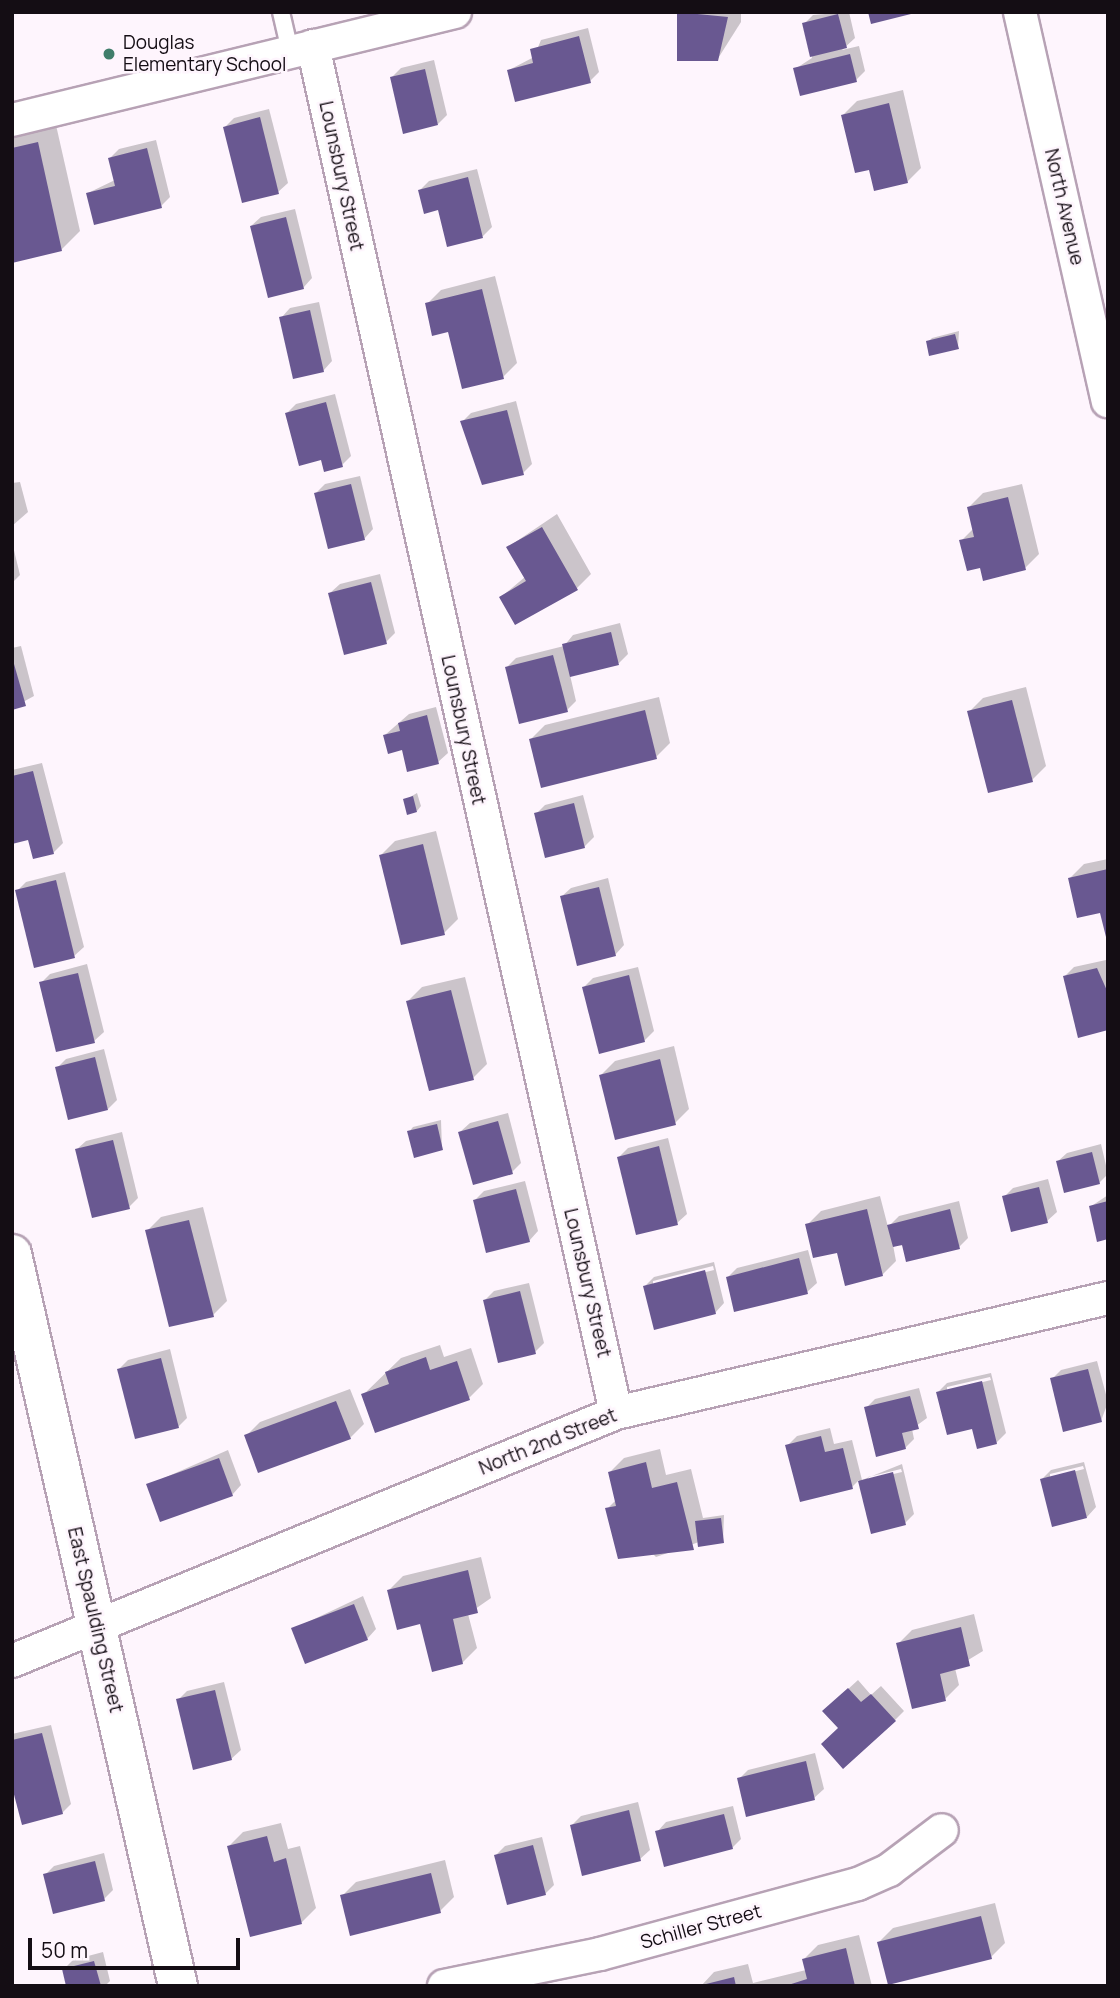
<!DOCTYPE html>
<html>
<head>
<meta charset="utf-8">
<style>
	body { margin:0 }
	#map { position:relative; width:1120px; height:1998px; overflow:hidden; background:#fef5fd; font-family:Manrope,sans-serif }
	div>[style] { position:absolute }
	.shadow>* { inset:0; background:#0003 }
	.building>* { inset:0; background:#695891 }
	.roads { filter:drop-shadow(2px 0 #b7a2b5) drop-shadow(-2px 0 #b7a2b5) drop-shadow(0 2px #b7a2b5) drop-shadow(0 -2px #b7a2b5) }
	.service>* { height:16px; margin:-8px; padding:0 8px; transform-origin:8px; border-radius:8px; background:#fff }
	.minor>* { height:32px; margin:-16px; padding:0 16px; transform-origin:16px; border-radius:16px; background:#fff }
	.tertiary>* { height:38px; margin:-19px; padding:0 19px; transform-origin:19px; border-radius:19px; background:#fff }
	.dots>* { width:19px; height:19px; translate:-50% -50%; box-sizing:border-box; border:4px solid #fef5fd; border-radius:50% }
	span { translate:-50% -50%; white-space:nowrap; text-align:center; line-height:1.15; -webkit-text-stroke:5px #fef5fd; paint-order:stroke }
	.poi-label { font-size:19px; color:#140d14 }
	.left { translate:0 -50%; text-align:left }
	.street-label { font-size:19px; color:#140d14 }
	.frame { position:absolute; inset:0; border:14px solid #140d14; pointer-events:none }
	.scale { position:absolute; left:28px; top:1938px; width:212px; height:32px; box-sizing:border-box; border:4px solid #140d14; border-top:0; padding-left:9px; font-size:21px; line-height:24px; white-space:nowrap; color:#140d14; -webkit-text-stroke:5px #fef5fd; paint-order:stroke }
</style>
</head>
<body>
<div id="map">
	<div class="shadow">
		<i style="clip-path:polygon(679px 12px,741px 12px,741px 22px,717px 60px)"></i>
		<i style="clip-path:polygon(849px 12px,855px 38px,842px 50px,859px 46px,865px 71px,856px 80px,795px 69px,812px 58px,804px 24px,813px 15px)"></i>
		<i style="clip-path:polygon(588px 28px,599px 72px,590px 81px,509px 70px,534px 57px,541px 40px)"></i>
		<i style="clip-path:polygon(434px 60px,447px 115px,438px 124px,392px 77px,401px 68px)"></i>
		<i style="clip-path:polygon(903px 90px,921px 168px,907px 182px,843px 115px,857px 101px)"></i>
		<i style="clip-path:polygon(269px 109px,288px 183px,278px 192px,225px 127px,234px 118px)"></i>
		<i style="clip-path:polygon(56px 125px,80px 231px,61px 250px,12px 261px,12px 134px)"></i>
		<i style="clip-path:polygon(156px 140px,170px 197px,161px 206px,88px 193px,115px 180px,110px 158px,119px 149px)"></i>
		<i style="clip-path:polygon(477px 169px,492px 227px,483px 236px,448px 245px,439px 208px,420px 190px,429px 181px)"></i>
		<i style="clip-path:polygon(295px 209px,312px 278px,303px 288px,251px 226px,261px 217px)"></i>
		<i style="clip-path:polygon(495px 276px,517px 363px,503px 377px,427px 304px,441px 290px)"></i>
		<i style="clip-path:polygon(319px 302px,332px 361px,323px 371px,281px 318px,290px 308px)"></i>
		<i style="clip-path:polygon(959px 331px,958px 347px,928px 342px,932px 338px)"></i>
		<i style="clip-path:polygon(335px 394px,351px 456px,342px 465px,323px 458px,287px 413px,296px 404px)"></i>
		<i style="clip-path:polygon(516px 401px,532px 464px,523px 473px,462px 422px,471px 413px)"></i>
		<i style="clip-path:polygon(360px 476px,373px 529px,364px 539px,316px 493px,325px 484px)"></i>
		<i style="clip-path:polygon(20px 482px,28px 512px,12px 526px,12px 483px)"></i>
		<i style="clip-path:polygon(1022px 484px,1039px 554px,1025px 568px,982px 566px,961px 541px,974px 528px,969px 507px,983px 493px)"></i>
		<i style="clip-path:polygon(557px 514px,591px 574px,577px 588px,501px 597px,525px 577px,508px 547px)"></i>
		<i style="clip-path:polygon(12px 542px,20px 575px,12px 583px)"></i>
		<i style="clip-path:polygon(380px 574px,395px 633px,386px 642px,330px 593px,340px 584px)"></i>
		<i style="clip-path:polygon(620px 623px,628px 654px,619px 663px,570px 675px,576px 701px,567px 710px,507px 667px,516px 658px,564px 646px,573px 635px)"></i>
		<i style="clip-path:polygon(21px 646px,34px 696px,12px 708px,12px 648px)"></i>
		<i style="clip-path:polygon(1026px 687px,1046px 766px,1032px 780px,969px 712px,983px 698px)"></i>
		<i style="clip-path:polygon(659px 697px,670px 743px,656px 757px,531px 739px,545px 725px)"></i>
		<i style="clip-path:polygon(436px 707px,448px 753px,438px 762px,385px 735px,409px 714px)"></i>
		<i style="clip-path:polygon(42px 763px,63px 843px,53px 853px,29px 838px,12px 842px,12px 770px)"></i>
		<i style="clip-path:polygon(417px 793px,421px 806px,417px 811px,405px 800px)"></i>
		<i style="clip-path:polygon(583px 795px,594px 837px,584px 847px,536px 814px,545px 805px)"></i>
		<i style="clip-path:polygon(436px 831px,458px 919px,444px 933px,381px 855px,395px 841px)"></i>
		<i style="clip-path:polygon(1108px 859px,1108px 938px,1101px 911px,1070px 878px,1084px 864px)"></i>
		<i style="clip-path:polygon(65px 872px,84px 947px,74px 956px,17px 891px,26px 882px)"></i>
		<i style="clip-path:polygon(608px 878px,624px 945px,615px 955px,561px 897px,571px 888px)"></i>
		<i style="clip-path:polygon(1106px 960px,1108px 965px,1108px 1029px,1065px 976px,1074px 967px)"></i>
		<i style="clip-path:polygon(87px 964px,104px 1032px,94px 1041px,41px 983px,50px 974px)"></i>
		<i style="clip-path:polygon(638px 967px,654px 1031px,644px 1041px,584px 987px,593px 978px)"></i>
		<i style="clip-path:polygon(465px 977px,487px 1064px,473px 1078px,408px 1001px,422px 987px)"></i>
		<i style="clip-path:polygon(674px 1046px,689px 1109px,675px 1123px,601px 1075px,615px 1061px)"></i>
		<i style="clip-path:polygon(104px 1049px,117px 1100px,108px 1109px,57px 1068px,66px 1059px)"></i>
		<i style="clip-path:polygon(508px 1113px,521px 1163px,512px 1172px,460px 1132px,470px 1123px)"></i>
		<i style="clip-path:polygon(441px 1120px,442px 1149px,409px 1132px,413px 1127px)"></i>
		<i style="clip-path:polygon(122px 1132px,138px 1198px,129px 1207px,76px 1150px,86px 1141px)"></i>
		<i style="clip-path:polygon(668px 1138px,687px 1214px,677px 1223px,619px 1157px,628px 1148px)"></i>
		<i style="clip-path:polygon(1101px 1144px,1108px 1174px,1099px 1183px,1057px 1162px,1067px 1153px)"></i>
		<i style="clip-path:polygon(1048px 1179px,1057px 1212px,1047px 1221px,1004px 1197px,1013px 1188px)"></i>
		<i style="clip-path:polygon(525px 1181px,538px 1231px,529px 1241px,474px 1201px,484px 1191px)"></i>
		<i style="clip-path:polygon(1108px 1195px,1108px 1237px,1090px 1207px)"></i>
		<i style="clip-path:polygon(880px 1196px,888px 1227px,899px 1216px,959px 1201px,968px 1238px,959px 1247px,893px 1245px,896px 1261px,882px 1275px,807px 1225px,821px 1211px)"></i>
		<i style="clip-path:polygon(203px 1207px,227px 1301px,213px 1315px,147px 1231px,161px 1217px)"></i>
		<i style="clip-path:polygon(808px 1250px,817px 1283px,807px 1292px,728px 1277px,737px 1268px)"></i>
		<i style="clip-path:polygon(evenodd,714px 1262px,724px 1303px,715px 1313px,645px 1286px,654px 1277px,714px 1262px,713px 1266px,714px 1270px,653px 1285px,653px 1281px,713px 1266px)"></i>
		<i style="clip-path:polygon(529px 1283px,544px 1343px,535px 1352px,484px 1301px,494px 1291px)"></i>
		<i style="clip-path:polygon(440px 1345px,444px 1357px,471px 1348px,483px 1384px,469px 1398px,363px 1395px,401px 1358px)"></i>
		<i style="clip-path:polygon(170px 1349px,187px 1418px,178px 1427px,119px 1369px,128px 1360px)"></i>
		<i style="clip-path:polygon(1097px 1361px,1108px 1402px,1101px 1421px,1052px 1379px,1061px 1370px)"></i>
		<i style="clip-path:polygon(evenodd,991px 1373px,1006px 1433px,996px 1443px,938px 1392px,947px 1383px,991px 1373px,990px 1377px,991px 1380px,947px 1391px,947px 1387px,990px 1377px)"></i>
		<i style="clip-path:polygon(919px 1388px,927px 1418px,912px 1429px,914px 1439px,905px 1448px,866px 1408px,875px 1399px)"></i>
		<i style="clip-path:polygon(350px 1389px,364px 1424px,350px 1438px,246px 1436px,260px 1422px)"></i>
		<i style="clip-path:polygon(evenodd,830px 1428px,834px 1444px,852px 1440px,862px 1480px,902px 1464px,914px 1514px,905px 1523px,872px 1532px,859px 1480px,852px 1487px,787px 1446px,797px 1436px,830px 1428px,901px 1469px,902px 1472px,868px 1480px,868px 1477px,901px 1469px)"></i>
		<i style="clip-path:polygon(660px 1449px,666px 1475px,691px 1469px,703px 1518px,724px 1515px,723px 1542px,699px 1542px,656px 1557px,607px 1509px,616px 1500px,610px 1472px,624px 1458px)"></i>
		<i style="clip-path:polygon(228px 1450px,241px 1485px,232px 1495px,148px 1485px)"></i>
		<i style="clip-path:polygon(evenodd,1084px 1462px,1096px 1507px,1087px 1517px,1042px 1479px,1051px 1470px,1084px 1462px,1083px 1466px,1084px 1469px,1050px 1478px,1050px 1474px,1083px 1466px)"></i>
		<i style="clip-path:polygon(481px 1557px,491px 1598px,468px 1614px,477px 1648px,462px 1663px,389px 1590px,403px 1576px)"></i>
		<i style="clip-path:polygon(363px 1596px,376px 1629px,367px 1639px,293px 1629px)"></i>
		<i style="clip-path:polygon(974px 1614px,983px 1651px,955px 1668px,959px 1685px,945px 1699px,898px 1644px,912px 1630px)"></i>
		<i style="clip-path:polygon(858px 1680px,871px 1695px,881px 1686px,904px 1711px,895px 1720px,840px 1728px,834px 1702px)"></i>
		<i style="clip-path:polygon(224px 1682px,241px 1750px,231px 1759px,178px 1700px,187px 1691px)"></i>
		<i style="clip-path:polygon(51px 1725px,71px 1804px,62px 1813px,12px 1780px,12px 1734px)"></i>
		<i style="clip-path:polygon(815px 1753px,824px 1789px,814px 1798px,739px 1779px,748px 1770px)"></i>
		<i style="clip-path:polygon(638px 1802px,650px 1850px,640px 1859px,572px 1825px,581px 1816px)"></i>
		<i style="clip-path:polygon(733px 1806px,741px 1839px,732px 1848px,657px 1832px,666px 1822px)"></i>
		<i style="clip-path:polygon(281px 1823px,288px 1849px,300px 1846px,316px 1908px,302px 1922px,251px 1934px,229px 1846px,243px 1832px)"></i>
		<i style="clip-path:polygon(542px 1837px,554px 1885px,545px 1894px,496px 1855px,505px 1846px)"></i>
		<i style="clip-path:polygon(104px 1853px,113px 1890px,104px 1899px,45px 1875px,54px 1866px)"></i>
		<i style="clip-path:polygon(445px 1860px,454px 1897px,440px 1911px,342px 1896px,356px 1882px)"></i>
		<i style="clip-path:polygon(995px 1903px,1005px 1943px,991px 1957px,879px 1942px,893px 1928px)"></i>
		<i style="clip-path:polygon(859px 1935px,872px 1986px,701px 1986px,714px 1972px,748px 1964px,753px 1983px,806px 1970px,804px 1959px,818px 1945px)"></i>
		<i style="clip-path:polygon(103px 1952px,110px 1981px,105px 1986px,68px 1986px,64px 1969px,73px 1960px)"></i>
	</div>
	<div class="building">
		<i style="clip-path:polygon(677px 12px,728px 17px,718px 61px,677px 61px)"></i>
		<i style="clip-path:polygon(868px 12px,915px 12px,915px 13px,871px 24px)"></i>
		<i style="clip-path:polygon(838px 14px,847px 48px,810px 57px,802px 23px)"></i>
		<i style="clip-path:polygon(579px 36px,591px 83px,515px 102px,507px 70px,533px 63px,530px 49px)"></i>
		<i style="clip-path:polygon(850px 54px,857px 82px,800px 96px,793px 68px)"></i>
		<i style="clip-path:polygon(425px 69px,438px 125px,403px 134px,390px 77px)"></i>
		<i style="clip-path:polygon(889px 103px,908px 183px,874px 191px,869px 170px,855px 173px,841px 115px)"></i>
		<i style="clip-path:polygon(260px 117px,279px 194px,242px 203px,223px 127px)"></i>
		<i style="clip-path:polygon(38px 142px,62px 251px,12px 263px,12px 148px)"></i>
		<i style="clip-path:polygon(147px 148px,162px 208px,94px 225px,86px 193px,115px 186px,108px 158px)"></i>
		<i style="clip-path:polygon(468px 177px,483px 238px,447px 247px,438px 210px,424px 214px,418px 190px)"></i>
		<i style="clip-path:polygon(286px 217px,304px 289px,268px 298px,250px 226px)"></i>
		<i style="clip-path:polygon(482px 289px,504px 379px,462px 389px,448px 332px,432px 336px,425px 303px)"></i>
		<i style="clip-path:polygon(310px 310px,324px 372px,293px 379px,279px 317px)"></i>
		<i style="clip-path:polygon(955px 334px,959px 349px,929px 356px,926px 341px)"></i>
		<i style="clip-path:polygon(326px 402px,343px 467px,324px 472px,321px 460px,299px 466px,285px 413px)"></i>
		<i style="clip-path:polygon(507px 410px,524px 475px,482px 485px,460px 421px)"></i>
		<i style="clip-path:polygon(351px 484px,365px 540px,328px 549px,314px 493px)"></i>
		<i style="clip-path:polygon(1008px 497px,1026px 570px,983px 581px,980px 568px,967px 571px,959px 540px,974px 537px,967px 507px)"></i>
		<i style="clip-path:polygon(542px 527px,578px 590px,515px 625px,499px 597px,526px 581px,506px 547px)"></i>
		<i style="clip-path:polygon(371px 582px,387px 644px,344px 655px,328px 593px)"></i>
		<i style="clip-path:polygon(611px 632px,619px 665px,570px 677px,562px 644px)"></i>
		<i style="clip-path:polygon(553px 655px,568px 712px,519px 724px,505px 667px)"></i>
		<i style="clip-path:polygon(12px 657px,26px 706px,12px 710px)"></i>
		<i style="clip-path:polygon(1012px 700px,1033px 782px,988px 793px,967px 711px)"></i>
		<i style="clip-path:polygon(645px 710px,657px 759px,541px 788px,529px 739px)"></i>
		<i style="clip-path:polygon(427px 715px,439px 764px,407px 772px,402px 750px,388px 754px,383px 735px,400px 731px,398px 723px)"></i>
		<i style="clip-path:polygon(33px 771px,54px 854px,33px 859px,28px 840px,12px 844px,12px 776px)"></i>
		<i style="clip-path:polygon(413px 796px,417px 812px,407px 815px,403px 799px)"></i>
		<i style="clip-path:polygon(574px 803px,585px 848px,545px 858px,534px 813px)"></i>
		<i style="clip-path:polygon(423px 844px,445px 935px,401px 945px,379px 855px)"></i>
		<i style="clip-path:polygon(1108px 869px,1108px 941px,1107px 941px,1100px 913px,1077px 918px,1068px 878px)"></i>
		<i style="clip-path:polygon(56px 880px,75px 958px,34px 968px,15px 890px)"></i>
		<i style="clip-path:polygon(599px 887px,616px 956px,577px 966px,560px 896px)"></i>
		<i style="clip-path:polygon(1097px 968px,1108px 993px,1108px 1030px,1078px 1038px,1063px 976px)"></i>
		<i style="clip-path:polygon(78px 973px,95px 1043px,56px 1052px,39px 982px)"></i>
		<i style="clip-path:polygon(629px 975px,645px 1042px,599px 1054px,582px 987px)"></i>
		<i style="clip-path:polygon(451px 990px,474px 1080px,429px 1091px,406px 1001px)"></i>
		<i style="clip-path:polygon(95px 1057px,108px 1110px,68px 1120px,55px 1067px)"></i>
		<i style="clip-path:polygon(660px 1059px,676px 1125px,615px 1140px,599px 1075px)"></i>
		<i style="clip-path:polygon(498px 1121px,513px 1174px,473px 1185px,458px 1132px)"></i>
		<i style="clip-path:polygon(437px 1124px,443px 1150px,414px 1158px,407px 1131px)"></i>
		<i style="clip-path:polygon(113px 1140px,130px 1209px,92px 1218px,75px 1149px)"></i>
		<i style="clip-path:polygon(659px 1146px,678px 1225px,636px 1235px,617px 1157px)"></i>
		<i style="clip-path:polygon(1092px 1152px,1100px 1184px,1064px 1193px,1056px 1161px)"></i>
		<i style="clip-path:polygon(1039px 1187px,1048px 1223px,1011px 1232px,1002px 1196px)"></i>
		<i style="clip-path:polygon(516px 1189px,530px 1242px,486px 1253px,473px 1200px)"></i>
		<i style="clip-path:polygon(1108px 1201px,1108px 1239px,1097px 1242px,1089px 1206px)"></i>
		<i style="clip-path:polygon(867px 1209px,883px 1276px,845px 1286px,837px 1253px,813px 1258px,805px 1224px)"></i>
		<i style="clip-path:polygon(950px 1209px,960px 1249px,906px 1262px,902px 1245px,893px 1247px,887px 1225px)"></i>
		<i style="clip-path:polygon(189px 1220px,214px 1317px,169px 1327px,145px 1230px)"></i>
		<i style="clip-path:polygon(799px 1258px,808px 1294px,734px 1312px,726px 1277px)"></i>
		<i style="clip-path:polygon(705px 1270px,716px 1314px,654px 1330px,643px 1286px)"></i>
		<i style="clip-path:polygon(520px 1291px,536px 1354px,498px 1363px,483px 1300px)"></i>
		<i style="clip-path:polygon(426px 1357px,430px 1370px,457px 1361px,470px 1400px,375px 1433px,361px 1394px,389px 1384px,385px 1372px)"></i>
		<i style="clip-path:polygon(161px 1358px,179px 1428px,135px 1439px,117px 1369px)"></i>
		<i style="clip-path:polygon(1088px 1369px,1102px 1422px,1063px 1432px,1050px 1378px)"></i>
		<i style="clip-path:polygon(982px 1381px,997px 1444px,977px 1449px,972px 1429px,947px 1435px,936px 1392px)"></i>
		<i style="clip-path:polygon(910px 1396px,919px 1429px,902px 1433px,906px 1449px,876px 1457px,864px 1407px)"></i>
		<i style="clip-path:polygon(336px 1401px,351px 1439px,258px 1473px,244px 1435px)"></i>
		<i style="clip-path:polygon(821px 1436px,825px 1452px,843px 1448px,853px 1489px,800px 1502px,785px 1445px)"></i>
		<i style="clip-path:polygon(219px 1458px,233px 1496px,160px 1522px,146px 1484px)"></i>
		<i style="clip-path:polygon(646px 1462px,652px 1488px,677px 1482px,694px 1550px,618px 1559px,605px 1508px,616px 1506px,608px 1472px)"></i>
		<i style="clip-path:polygon(1075px 1470px,1087px 1518px,1052px 1527px,1040px 1479px)"></i>
		<i style="clip-path:polygon(893px 1472px,906px 1525px,871px 1534px,858px 1481px)"></i>
		<i style="clip-path:polygon(721px 1518px,724px 1543px,698px 1547px,695px 1521px)"></i>
		<i style="clip-path:polygon(468px 1570px,478px 1613px,453px 1619px,463px 1664px,432px 1672px,420px 1624px,397px 1630px,387px 1590px)"></i>
		<i style="clip-path:polygon(354px 1604px,368px 1640px,305px 1664px,291px 1628px)"></i>
		<i style="clip-path:polygon(961px 1627px,970px 1666px,940px 1674px,946px 1701px,912px 1709px,896px 1643px)"></i>
		<i style="clip-path:polygon(848px 1688px,861px 1702px,871px 1694px,896px 1721px,843px 1769px,821px 1744px,838px 1728px,822px 1711px)"></i>
		<i style="clip-path:polygon(215px 1690px,232px 1760px,193px 1770px,176px 1699px)"></i>
		<i style="clip-path:polygon(42px 1733px,63px 1814px,22px 1825px,12px 1787px,12px 1740px)"></i>
		<i style="clip-path:polygon(806px 1761px,815px 1800px,746px 1817px,737px 1778px)"></i>
		<i style="clip-path:polygon(629px 1810px,641px 1861px,582px 1876px,570px 1825px)"></i>
		<i style="clip-path:polygon(724px 1814px,733px 1849px,664px 1867px,655px 1831px)"></i>
		<i style="clip-path:polygon(267px 1836px,274px 1862px,286px 1858px,302px 1924px,250px 1937px,227px 1846px)"></i>
		<i style="clip-path:polygon(533px 1845px,546px 1895px,507px 1905px,494px 1855px)"></i>
		<i style="clip-path:polygon(95px 1861px,105px 1901px,53px 1914px,43px 1874px)"></i>
		<i style="clip-path:polygon(431px 1873px,441px 1913px,350px 1936px,340px 1895px)"></i>
		<i style="clip-path:polygon(981px 1916px,992px 1959px,888px 1985px,877px 1942px)"></i>
		<i style="clip-path:polygon(846px 1948px,855px 1986px,785px 1986px,807px 1979px,802px 1959px)"></i>
		<i style="clip-path:polygon(94px 1961px,101px 1986px,66px 1986px,62px 1969px)"></i>
		<i style="clip-path:polygon(734px 1977px,736px 1986px,702px 1986px,702px 1985px)"></i>
	</div>
	<div class="roads">
		<div class="service">
			<i style="left:281px;top:12px;width:40px;rotate:77deg"></i>
		</div>
		<div class="minor">
			<i style="left:1020px;top:12px;width:399px;rotate:77.3deg"></i>
			<i style="left:313px;top:46px;width:1400px;rotate:77.5deg"></i>
			<i style="left:12px;top:120px;width:456px;rotate:-13.7deg"></i>
			<i style="left:12px;top:1661px;width:653px;rotate:-22.32deg"></i>
			<i style="left:616px;top:1413px;width:505px;rotate:-13.16deg"></i>
			<i style="left:444px;top:1986px;width:159px;rotate:-11.6deg"></i>
			<i style="left:600px;top:1954px;width:267px;rotate:-15.2deg"></i>
			<i style="left:858px;top:1884px;width:34px;rotate:-24deg"></i>
			<i style="left:889px;top:1870px;width:66px;rotate:-37deg"></i>
		</div>
		<div class="tertiary">
			<i style="left:12px;top:1254px;width:751px;rotate:77.22deg"></i>
		</div>
	</div>
	<div class="dots">
		<i style="left:109px;top:54px;background:#407e6b"></i>
	</div>
	<div class="poi-label">
		<span class="left" style="left:123px;top:54px">Douglas<br>Elementary School</span>
	</div>
	<div class="street-label">
		<span style="left:341px;top:176px;rotate:78deg">Lounsbury Street</span>
		<span style="left:1064px;top:207px;rotate:77deg">North Avenue</span>
		<span style="left:463px;top:730px;rotate:78deg">Lounsbury Street</span>
		<span style="left:587px;top:1283px;rotate:77deg">Lounsbury Street</span>
		<span style="left:548px;top:1442px;rotate:-22deg">North 2nd Street</span>
		<span style="left:95px;top:1620px;rotate:77deg">East Spaulding Street</span>
		<span style="left:701px;top:1927px;rotate:-15deg">Schiller Street</span>
	</div>
	<div class="frame"></div>
	<div class="scale">50 m</div>
</div>
</body>
</html>
